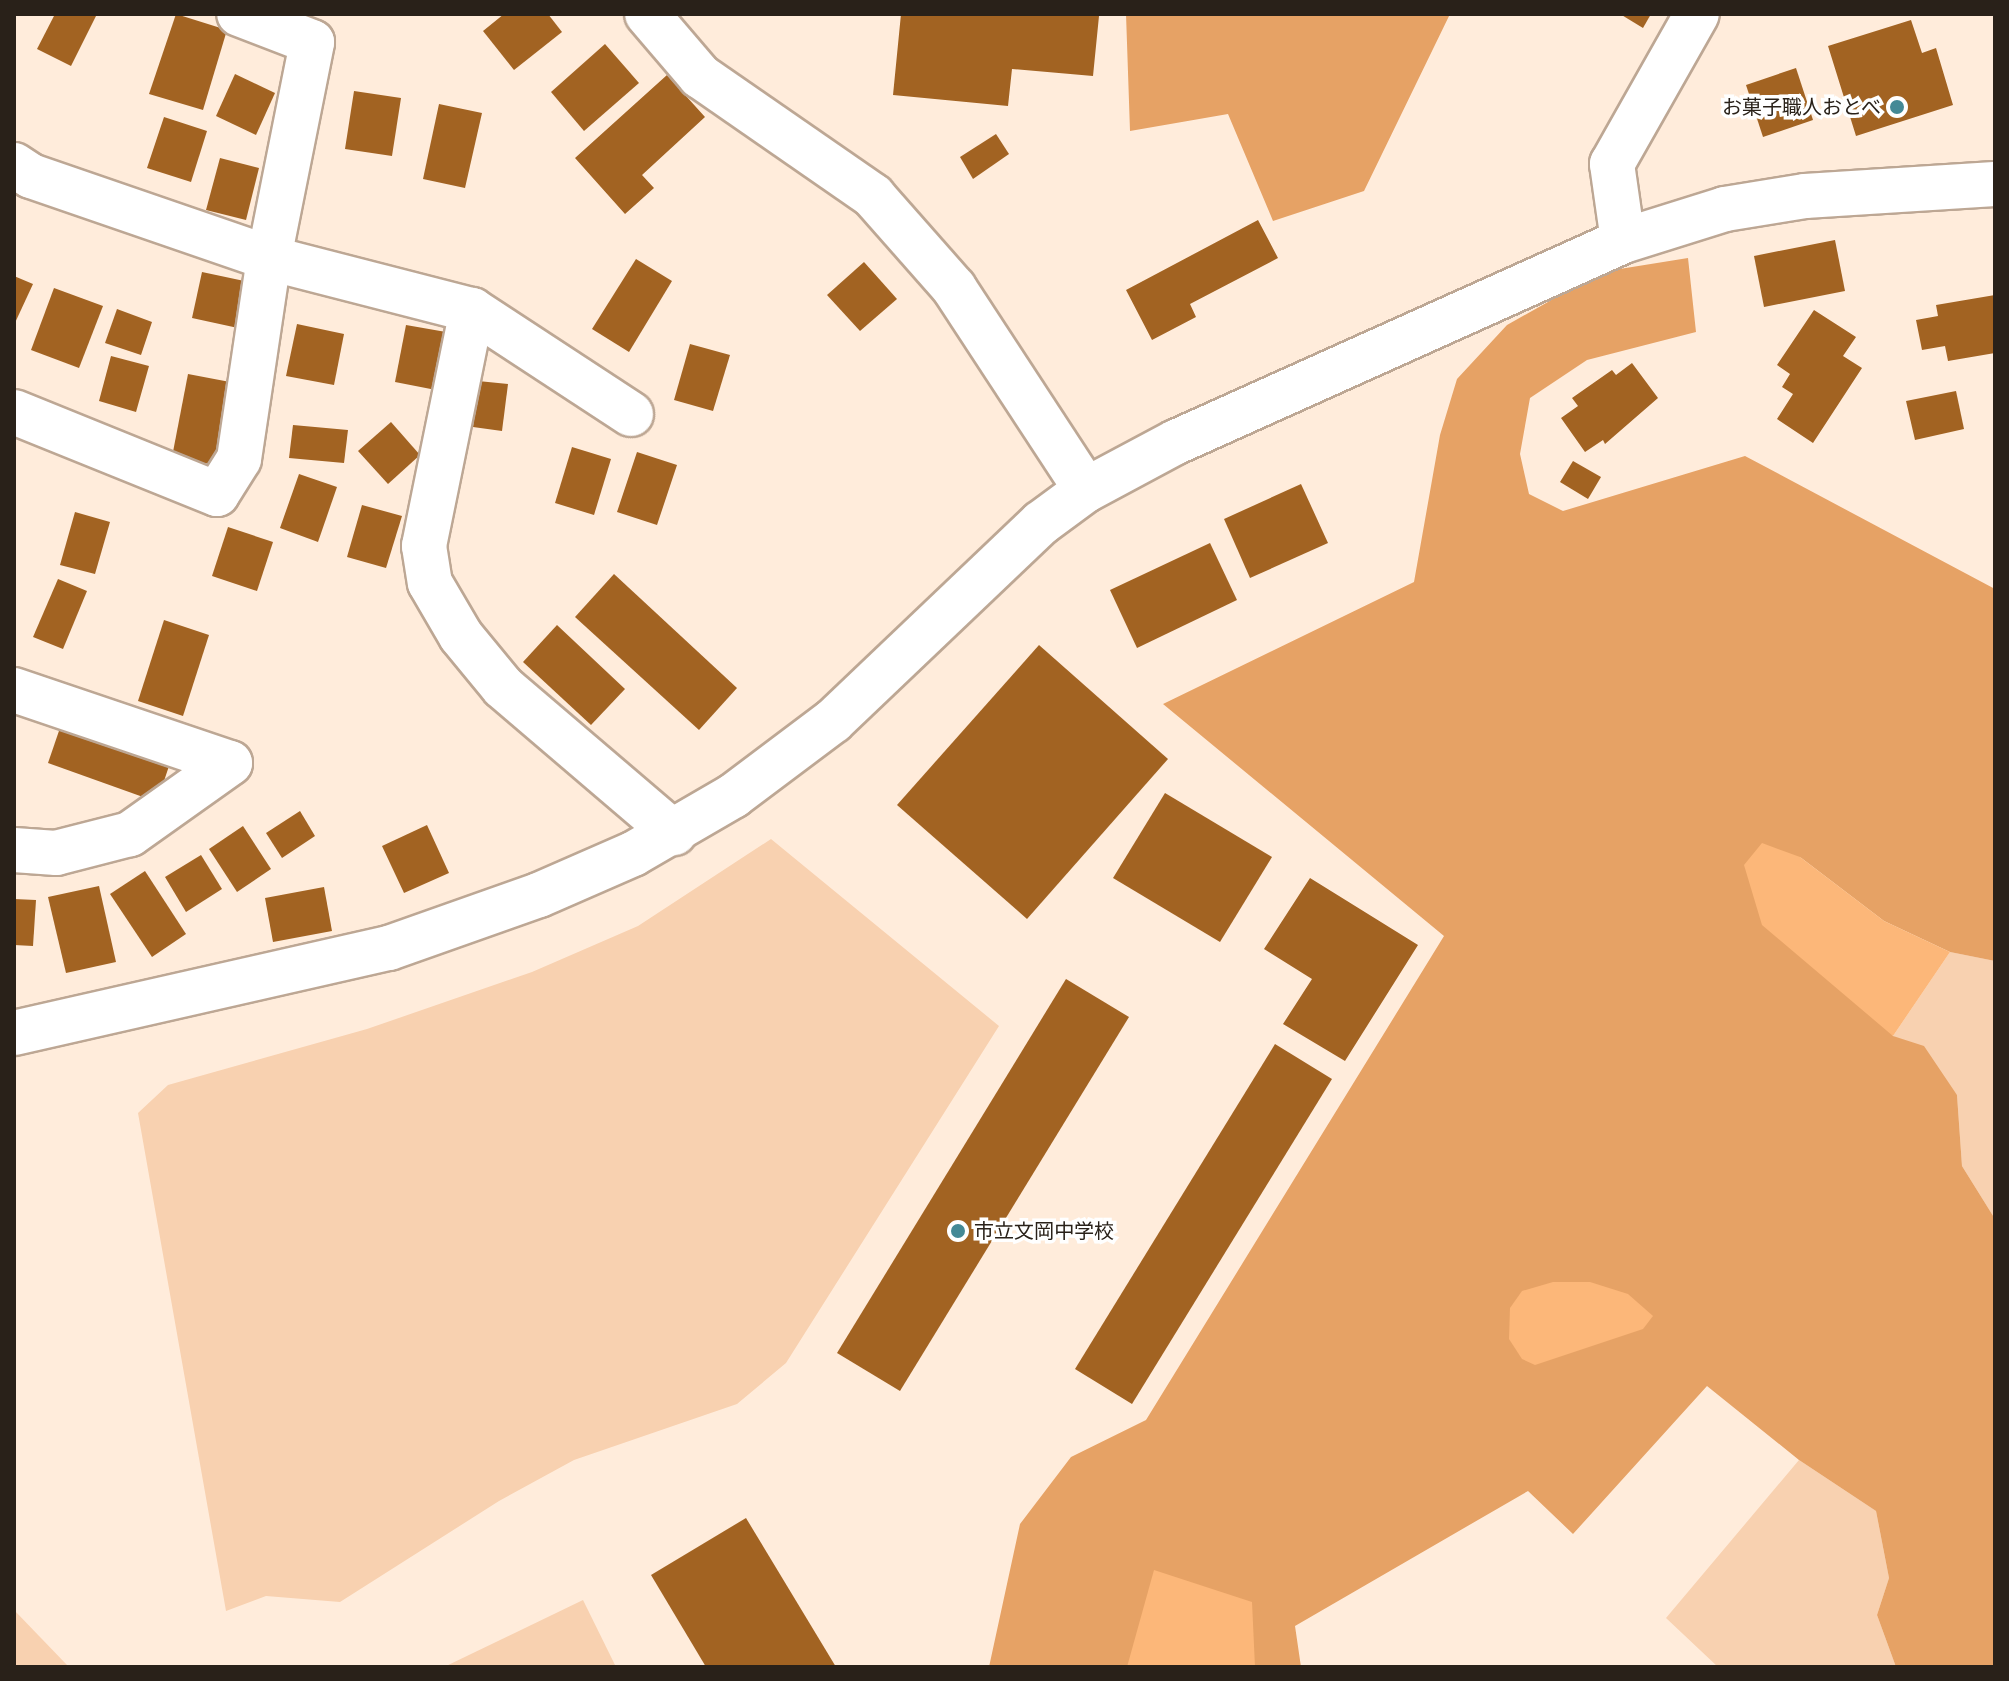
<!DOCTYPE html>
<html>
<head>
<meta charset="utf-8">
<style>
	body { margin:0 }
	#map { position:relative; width:2009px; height:1681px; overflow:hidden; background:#ffecdb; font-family:Roboto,"Noto Sans JP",sans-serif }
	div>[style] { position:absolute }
	.green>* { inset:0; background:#f8d1b0 }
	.forest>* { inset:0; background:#e6a265 }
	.water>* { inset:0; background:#fcb779 }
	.building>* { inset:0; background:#a26322 }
	.roads { filter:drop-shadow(2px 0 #bda794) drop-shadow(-2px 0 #bda794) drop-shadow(0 2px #bda794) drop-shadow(0 -2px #bda794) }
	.minor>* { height:44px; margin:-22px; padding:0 22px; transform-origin:22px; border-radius:22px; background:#fff }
	.dots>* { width:22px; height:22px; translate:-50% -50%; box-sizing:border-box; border:4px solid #fff; border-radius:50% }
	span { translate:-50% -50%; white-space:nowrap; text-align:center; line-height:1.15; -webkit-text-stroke:7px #fff; paint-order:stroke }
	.poi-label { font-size:20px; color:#292119 }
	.right { translate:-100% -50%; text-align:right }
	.left { translate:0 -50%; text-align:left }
	.frame { position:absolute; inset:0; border:16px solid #292119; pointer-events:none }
</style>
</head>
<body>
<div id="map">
	<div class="green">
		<i style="clip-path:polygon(771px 839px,999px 1026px,786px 1363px,737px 1404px,574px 1460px,499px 1501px,340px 1602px,266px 1596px,226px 1611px,138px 1113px,168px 1085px,367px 1029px,532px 972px,638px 926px)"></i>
		<i style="clip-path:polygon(1950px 952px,1995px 961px,1995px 1219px,1962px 1166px,1957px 1095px,1893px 1036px)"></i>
		<i style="clip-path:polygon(1799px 1460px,1876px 1511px,1889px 1578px,1877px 1615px,1896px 1667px,1718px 1667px,1666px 1618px)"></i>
		<i style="clip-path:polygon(583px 1600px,616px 1667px,444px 1667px)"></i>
		<i style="clip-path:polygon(14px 1610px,67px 1665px,65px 1667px,14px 1667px)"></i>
	</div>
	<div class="forest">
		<i style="clip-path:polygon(1126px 14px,1450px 14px,1364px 191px,1273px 221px,1228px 114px,1130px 131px)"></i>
		<i style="clip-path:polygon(1688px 258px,1696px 332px,1587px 360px,1530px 398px,1520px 454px,1529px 494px,1563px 511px,1745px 456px,1995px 589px,1995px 961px,1950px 952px,1884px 921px,1800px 857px,1893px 1036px,1924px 1046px,1957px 1095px,1962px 1166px,1995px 1219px,1995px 1667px,1896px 1667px,1877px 1615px,1889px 1578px,1876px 1511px,1799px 1460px,1707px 1386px,1573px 1534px,1528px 1491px,1295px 1626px,1301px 1667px,989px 1667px,1020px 1524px,1071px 1457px,1146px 1420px,1444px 936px,1163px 704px,1414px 582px,1440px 435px,1457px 379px,1507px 325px,1601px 272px)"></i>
	</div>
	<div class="water">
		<i style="clip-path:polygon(1762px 843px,1800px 857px,1884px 921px,1950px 952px,1893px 1036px,1762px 925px,1744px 865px)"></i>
		<i style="clip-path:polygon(1553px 1282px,1590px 1282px,1628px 1294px,1653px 1316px,1643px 1329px,1535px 1365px,1522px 1359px,1509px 1339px,1510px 1308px,1522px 1291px)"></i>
		<i style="clip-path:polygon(1154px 1570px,1252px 1602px,1255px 1667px,1127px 1667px)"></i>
	</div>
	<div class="building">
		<i style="clip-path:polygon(55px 14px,97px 14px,71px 66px,37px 49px)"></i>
		<i style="clip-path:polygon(176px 14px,227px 30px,203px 110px,149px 94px)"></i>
		<i style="clip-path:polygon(504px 14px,548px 14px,562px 32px,514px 70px,483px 31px)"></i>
		<i style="clip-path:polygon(901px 14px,1099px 16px,1093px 76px,1012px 69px,1008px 106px,893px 95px)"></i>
		<i style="clip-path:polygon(1620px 14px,1651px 14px,1643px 28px)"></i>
		<i style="clip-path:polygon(1911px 20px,1922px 53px,1936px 48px,1953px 105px,1856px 136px,1828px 46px)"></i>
		<i style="clip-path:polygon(605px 44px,639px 83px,584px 131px,551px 92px)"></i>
		<i style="clip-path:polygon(1796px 68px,1813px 120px,1763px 137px,1746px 85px)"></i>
		<i style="clip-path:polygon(235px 74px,275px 93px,256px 135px,216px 116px)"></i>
		<i style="clip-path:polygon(667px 75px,705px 117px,642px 175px,654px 188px,625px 214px,575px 158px)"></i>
		<i style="clip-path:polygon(354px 91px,401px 98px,392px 156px,345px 149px)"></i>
		<i style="clip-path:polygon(439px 104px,482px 113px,465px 188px,423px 179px)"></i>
		<i style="clip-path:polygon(164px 117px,207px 131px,191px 182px,147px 168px)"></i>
		<i style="clip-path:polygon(996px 134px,1009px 154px,973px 179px,960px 157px)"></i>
		<i style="clip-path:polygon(220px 158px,259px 168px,246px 220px,206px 210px)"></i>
		<i style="clip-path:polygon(1258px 220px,1278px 258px,1190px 304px,1196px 317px,1152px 340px,1126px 290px)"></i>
		<i style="clip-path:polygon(1835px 240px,1845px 291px,1764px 307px,1754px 256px)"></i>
		<i style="clip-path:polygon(636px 259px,672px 281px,629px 352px,592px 329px)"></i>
		<i style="clip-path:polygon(864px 262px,897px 299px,860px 331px,827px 295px)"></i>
		<i style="clip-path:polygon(202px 272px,249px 282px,238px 328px,192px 318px)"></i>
		<i style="clip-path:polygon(14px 276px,33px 284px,14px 325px)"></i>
		<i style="clip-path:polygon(54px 288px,103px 306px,79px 368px,31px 350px)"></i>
		<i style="clip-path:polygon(1995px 295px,1995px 353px,1948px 361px,1945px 346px,1922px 350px,1916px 320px,1938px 316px,1936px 305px)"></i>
		<i style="clip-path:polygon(117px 309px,152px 322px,141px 355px,105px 343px)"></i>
		<i style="clip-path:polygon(1814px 310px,1856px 337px,1843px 356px,1862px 368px,1813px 443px,1777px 419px,1793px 394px,1782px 387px,1790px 374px,1777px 365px)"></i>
		<i style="clip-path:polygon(297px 324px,344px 334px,334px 385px,286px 376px)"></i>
		<i style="clip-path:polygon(406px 325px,446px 332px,436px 390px,395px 382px)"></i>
		<i style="clip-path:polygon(690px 344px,730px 355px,713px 411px,674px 400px)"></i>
		<i style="clip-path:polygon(111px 356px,149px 366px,136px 412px,99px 401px)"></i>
		<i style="clip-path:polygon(1632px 363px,1658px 398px,1605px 444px,1603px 440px,1585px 452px,1561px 418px,1578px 406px,1572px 398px,1612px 370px,1616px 375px)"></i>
		<i style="clip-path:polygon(188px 374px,230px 382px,215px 465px,172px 457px)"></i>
		<i style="clip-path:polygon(478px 381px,508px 384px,502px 431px,473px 427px)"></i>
		<i style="clip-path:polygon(1956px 391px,1964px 429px,1915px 440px,1906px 401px)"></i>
		<i style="clip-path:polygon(391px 422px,420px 455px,388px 484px,358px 451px)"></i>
		<i style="clip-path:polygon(293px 425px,348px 430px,344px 463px,289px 458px)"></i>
		<i style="clip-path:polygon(572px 447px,611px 459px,594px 515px,555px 503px)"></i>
		<i style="clip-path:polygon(637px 452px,677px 465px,657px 525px,617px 512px)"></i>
		<i style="clip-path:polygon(1573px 461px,1601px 477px,1588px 499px,1560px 482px)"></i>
		<i style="clip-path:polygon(299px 474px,337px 487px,318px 542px,280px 528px)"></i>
		<i style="clip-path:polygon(1301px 484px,1328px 543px,1250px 578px,1224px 519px)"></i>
		<i style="clip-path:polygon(362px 505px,402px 516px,386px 568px,347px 557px)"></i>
		<i style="clip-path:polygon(75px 512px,110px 522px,95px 574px,60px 565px)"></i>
		<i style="clip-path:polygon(228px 527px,273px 542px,257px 591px,212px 576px)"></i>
		<i style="clip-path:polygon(1210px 543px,1237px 600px,1137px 648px,1110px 590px)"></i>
		<i style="clip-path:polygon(614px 574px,737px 688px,699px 730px,575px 617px)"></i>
		<i style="clip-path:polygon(58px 579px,87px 591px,63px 649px,33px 637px)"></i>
		<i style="clip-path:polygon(164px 620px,209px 635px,183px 716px,138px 701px)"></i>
		<i style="clip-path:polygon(557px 625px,625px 689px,591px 725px,523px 662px)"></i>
		<i style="clip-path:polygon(1039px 645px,1168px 759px,1027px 919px,897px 805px)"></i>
		<i style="clip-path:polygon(61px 725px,170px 763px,157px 802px,48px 763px)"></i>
		<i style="clip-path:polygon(1165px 793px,1272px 857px,1220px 942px,1113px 878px)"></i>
		<i style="clip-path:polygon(300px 811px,315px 836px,282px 858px,266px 833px)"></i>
		<i style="clip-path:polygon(427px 825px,449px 873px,404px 893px,382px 846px)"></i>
		<i style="clip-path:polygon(243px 826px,271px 869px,237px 892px,209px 849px)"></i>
		<i style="clip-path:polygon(201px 855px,222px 889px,186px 912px,165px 877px)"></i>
		<i style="clip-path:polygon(145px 871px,186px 934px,152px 957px,110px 894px)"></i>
		<i style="clip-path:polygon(1310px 878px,1418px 945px,1345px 1061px,1283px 1024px,1312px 979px,1264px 949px)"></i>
		<i style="clip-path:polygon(99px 886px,116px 962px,66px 973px,48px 897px)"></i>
		<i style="clip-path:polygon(324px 887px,332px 931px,273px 942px,265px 898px)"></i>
		<i style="clip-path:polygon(14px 899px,36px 900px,33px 946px,14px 945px)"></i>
		<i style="clip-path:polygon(1066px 979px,1129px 1017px,900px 1391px,837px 1353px)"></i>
		<i style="clip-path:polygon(1275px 1044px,1332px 1079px,1132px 1404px,1075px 1369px)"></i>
		<i style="clip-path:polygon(746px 1518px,836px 1667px,706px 1667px,651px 1575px)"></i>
	</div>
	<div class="roads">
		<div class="minor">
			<i style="left:647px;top:14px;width:82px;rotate:49.5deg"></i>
			<i style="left:700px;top:76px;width:211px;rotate:34.7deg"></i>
			<i style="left:873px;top:196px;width:123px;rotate:48.6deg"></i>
			<i style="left:954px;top:288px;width:241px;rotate:56.8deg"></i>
			<i style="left:14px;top:165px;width:20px;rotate:33deg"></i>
			<i style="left:31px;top:176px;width:252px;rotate:19deg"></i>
			<i style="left:269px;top:258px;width:210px;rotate:14.4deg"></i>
			<i style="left:472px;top:310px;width:190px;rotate:33.2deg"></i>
			<i style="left:1623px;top:241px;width:78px;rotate:-98.1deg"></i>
			<i style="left:1612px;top:164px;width:172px;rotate:-60.5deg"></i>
			<i style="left:472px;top:310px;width:241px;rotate:101.5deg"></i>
			<i style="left:424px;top:546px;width:37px;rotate:81deg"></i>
			<i style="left:430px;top:583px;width:61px;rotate:59.7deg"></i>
			<i style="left:461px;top:636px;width:66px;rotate:50.5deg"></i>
			<i style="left:503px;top:687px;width:225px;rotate:40.5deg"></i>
			<i style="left:14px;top:412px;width:219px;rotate:22deg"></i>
			<i style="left:217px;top:494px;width:41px;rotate:-57.8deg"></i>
			<i style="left:239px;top:459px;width:203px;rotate:-81.5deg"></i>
			<i style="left:269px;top:258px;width:220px;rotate:-78.7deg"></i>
			<i style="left:312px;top:42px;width:78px;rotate:-159deg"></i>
			<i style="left:14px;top:690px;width:228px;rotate:18.7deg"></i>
			<i style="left:230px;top:763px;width:123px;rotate:144.6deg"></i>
			<i style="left:130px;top:834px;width:76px;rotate:165.6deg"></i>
			<i style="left:56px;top:853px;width:42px;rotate:-175.9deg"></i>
			<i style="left:14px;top:1033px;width:385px;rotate:-12.8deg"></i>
			<i style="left:389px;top:948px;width:159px;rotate:-19.5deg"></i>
			<i style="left:539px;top:895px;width:103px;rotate:-23.6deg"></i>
			<i style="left:633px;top:854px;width:116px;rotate:-30.1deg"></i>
			<i style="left:733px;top:796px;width:125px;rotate:-36.9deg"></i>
			<i style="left:833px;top:721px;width:287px;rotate:-43.6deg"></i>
			<i style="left:1041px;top:523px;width:56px;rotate:-36.3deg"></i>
			<i style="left:1086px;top:490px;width:102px;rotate:-28.1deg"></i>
			<i style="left:1176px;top:442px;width:490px;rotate:-24.2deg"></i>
			<i style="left:1623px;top:241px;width:107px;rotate:-17.4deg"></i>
			<i style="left:1725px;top:209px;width:81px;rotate:-9.2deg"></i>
			<i style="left:1805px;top:196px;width:190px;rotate:-3.6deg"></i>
		</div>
	</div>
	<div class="dots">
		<i style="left:1897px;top:107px;background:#448996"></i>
		<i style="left:958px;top:1231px;background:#448996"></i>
	</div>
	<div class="poi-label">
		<span class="right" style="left:1881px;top:107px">お菓子職人おとべ</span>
		<span class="left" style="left:974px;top:1231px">市立文岡中学校</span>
	</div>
	<div class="frame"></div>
</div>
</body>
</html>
